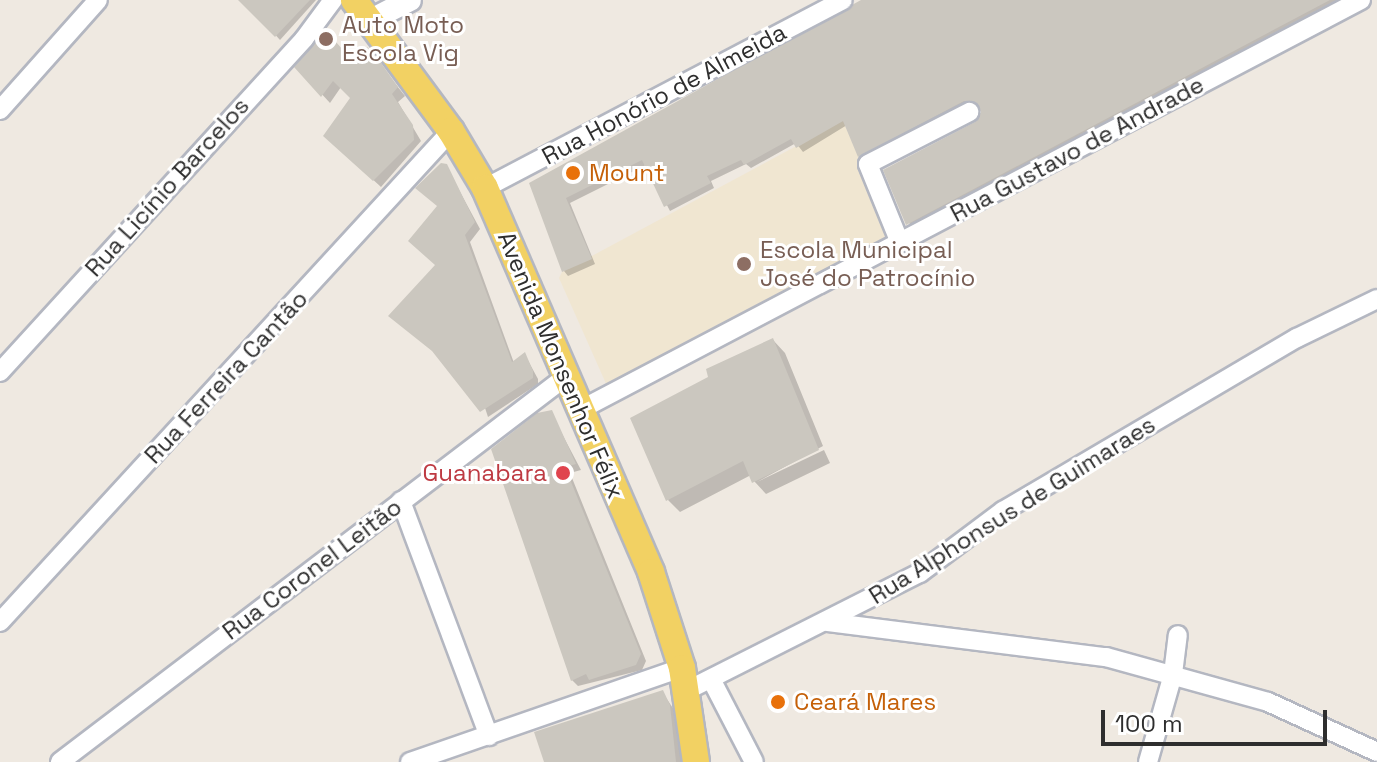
<!DOCTYPE html>
<html>
<head>
<meta charset="utf-8">
<style>
	body { margin:0 }
	#map { position:relative; width:1377px; height:762px; overflow:hidden; background:#efe9e1; font-family:"Space Grotesk",sans-serif }
	div>[style] { position:absolute }
	.education>* { inset:0; background:#f0e6d1 }
	.shadow>* { inset:0; background:#0003 }
	.building>* { inset:0; background:#cbc7bf }
	.roads { filter:drop-shadow(2px 0 #b4b7c1) drop-shadow(-2px 0 #b4b7c1) drop-shadow(0 2px #b4b7c1) drop-shadow(0 -2px #b4b7c1) }
	.minor>* { height:18px; margin:-9px; padding:0 9px; transform-origin:9px; border-radius:9px; background:#fff }
	.tertiary>* { height:22px; margin:-11px; padding:0 11px; transform-origin:11px; border-radius:11px; background:#fff }
	.primary>* { height:26px; margin:-13px; padding:0 13px; transform-origin:13px; border-radius:13px; background:#f2d163 }
	.dots>* { width:22px; height:22px; translate:-50% -50%; box-sizing:border-box; border:4px solid #fff; border-radius:50% }
	span { translate:-50% -50%; white-space:nowrap; text-align:center; line-height:1.15; -webkit-text-stroke:6px #fff; paint-order:stroke }
	.education-label { font-size:24px; color:#785e54 }
	.left { translate:0 -50%; text-align:left }
	.street-label { font-size:24px; color:#2e2e2e }
	.food-label { font-size:24px; color:#c56008 }
	.health-label { font-size:24px; color:#be3a42 }
	.right { translate:-100% -50%; text-align:right }
	.scale { position:absolute; left:1101px; top:710px; width:226px; height:36px; box-sizing:border-box; border:4px solid #2e2e2e; border-top:0; padding-left:10px; font-size:24px; line-height:28px; white-space:nowrap; color:#2e2e2e; -webkit-text-stroke:6px #fff; paint-order:stroke }
</style>
</head>
<body>
<div id="map">
	<div class="education">
		<i style="clip-path:polygon(843px 121px,892px 235px,608px 388px,559px 278px,562px 272px)"></i>
	</div>
	<div class="shadow">
		<i style="clip-path:polygon(244px 0,316px 0,280px 40px)"></i>
		<i style="clip-path:polygon(867px 0,1348px 0,912px 229px,886px 171px,977px 124px,983px 112px,980px 106px,969px 105px,865px 161px,847px 125px,803px 152px,796px 143px,751px 168px,746px 164px,711px 181px,714px 188px,670px 211px,646px 165px,570px 203px,595px 264px,568px 276px,564px 271px,532px 184px)"></i>
		<i style="clip-path:polygon(374px 57px,405px 96px,398px 102px,421px 141px,381px 187px,333px 143px,353px 98px,341px 87px,330px 103px,297px 67px)"></i>
		<i style="clip-path:polygon(446px 166px,480px 229px,470px 242px,514px 363px,525px 355px,538px 379px,538px 384px,488px 417px,438px 266px)"></i>
		<i style="clip-path:polygon(773px 340px,785px 353px,823px 446px,757px 482px,824px 450px,830px 463px,766px 494px,754px 481px,751px 475px,680px 512px,668px 500px,711px 378px)"></i>
		<i style="clip-path:polygon(551px 413px,581px 470px,570px 473px,646px 661px,642px 670px,578px 686px,572px 680px)"></i>
		<i style="clip-path:polygon(662px 692px,679px 717px,685px 762px,547px 762px)"></i>
	</div>
	<div class="building">
		<i style="clip-path:polygon(238px 0,310px 0,275px 37px)"></i>
		<i style="clip-path:polygon(861px 0,1330px 0,906px 225px,883px 170px,975px 122px,981px 112px,975px 102px,964px 101px,858px 157px,843px 121px,796px 148px,791px 139px,744px 165px,741px 160px,707px 176px,711px 183px,664px 207px,642px 160px,566px 198px,592px 259px,562px 272px,529px 183px)"></i>
		<i style="clip-path:polygon(326px 31px,353px 61px,367px 47px,376px 56px,398px 87px,392px 94px,413px 125px,414px 140px,373px 181px,323px 136px,350px 98px,333px 81px,321px 97px,294px 67px)"></i>
		<i style="clip-path:polygon(441px 163px,447px 164px,475px 222px,465px 235px,512px 362px,525px 352px,533px 371px,533px 378px,480px 412px,432px 351px,388px 316px,435px 265px,408px 241px,437px 206px,415px 188px)"></i>
		<i style="clip-path:polygon(773px 338px,819px 450px,752px 483px,743px 461px,666px 501px,630px 418px,708px 377px,706px 369px)"></i>
		<i style="clip-path:polygon(552px 410px,576px 464px,565px 467px,641px 654px,636px 665px,589px 680px,586px 674px,571px 681px,491px 449px,537px 413px)"></i>
		<i style="clip-path:polygon(663px 690px,670px 705px,676px 762px,544px 762px,534px 732px)"></i>
	</div>
	<div class="roads">
		<div class="minor">
			<i style="left:0;top:110px;width:147px;rotate:-48.3deg"></i>
			<i style="left:485px;top:188px;width:404px;rotate:-27.7deg"></i>
			<i style="left:900px;top:243px;width:85px;rotate:-112.1deg"></i>
			<i style="left:868px;top:164px;width:114px;rotate:-27.2deg"></i>
			<i style="left:0;top:372px;width:451px;rotate:-47.6deg"></i>
			<i style="left:304px;top:39px;width:49px;rotate:-53.4deg"></i>
			<i style="left:580px;top:410px;width:882px;rotate:-27.7deg"></i>
			<i style="left:401px;top:501px;width:251px;rotate:69.5deg"></i>
			<i style="left:0;top:622px;width:667px;rotate:-47.43deg"></i>
			<i style="left:827px;top:622px;width:281px;rotate:7.2deg"></i>
			<i style="left:1106px;top:657px;width:168px;rotate:15.5deg"></i>
			<i style="left:1268px;top:702px;width:120px;rotate:24.6deg"></i>
			<i style="left:711px;top:679px;width:93px;rotate:62.6deg"></i>
			<i style="left:686px;top:691px;width:262px;rotate:-26.8deg"></i>
			<i style="left:920px;top:573px;width:104px;rotate:-36.8deg"></i>
			<i style="left:1003px;top:511px;width:341px;rotate:-30.5deg"></i>
			<i style="left:1297px;top:338px;width:89px;rotate:-26deg"></i>
			<i style="left:60px;top:762px;width:634px;rotate:-37.3deg"></i>
			<i style="left:410px;top:762px;width:288px;rotate:-19.1deg"></i>
			<i style="left:1148px;top:762px;width:91px;rotate:-74.1deg"></i>
			<i style="left:1173px;top:674px;width:39px;rotate:-83deg"></i>
		</div>
		<div class="tertiary">
			<i style="left:369px;top:21px;width:46px;rotate:-27.1deg"></i>
		</div>
		<div class="primary">
			<i style="left:354px;top:0;width:163px;rotate:53.5deg"></i>
			<i style="left:451px;top:131px;width:66px;rotate:59.2deg"></i>
			<i style="left:485px;top:188px;width:418px;rotate:66.6deg"></i>
			<i style="left:651px;top:572px;width:101px;rotate:72.1deg"></i>
			<i style="left:682px;top:668px;width:95px;rotate:81.5deg"></i>
		</div>
	</div>
	<div class="dots">
		<i style="left:326px;top:39px;background:#8d6e63"></i>
		<i style="left:573px;top:173px;background:#e8710a"></i>
		<i style="left:744px;top:264px;background:#8d6e63"></i>
		<i style="left:563px;top:473px;background:#e0444e"></i>
		<i style="left:778px;top:702px;background:#e8710a"></i>
	</div>
	<div class="education-label">
		<span class="left" style="left:342px;top:39px">Auto Moto<br>Escola Vig</span>
		<span class="left" style="left:760px;top:264px">Escola Municipal<br>José do Patrocínio</span>
	</div>
	<div class="street-label">
		<span style="left:664px;top:94px;rotate:-28deg">Rua Honório de Almeida</span>
		<span style="left:1077px;top:149px;rotate:-28deg">Rua Gustavo de Andrade</span>
		<span style="left:167px;top:187px;rotate:-48deg">Rua Licínio Barcelos</span>
		<span style="left:561px;top:365px;rotate:67deg">Avenida Monsenhor Félix</span>
		<span style="left:226px;top:377px;rotate:-47deg">Rua Ferreira Cantão</span>
		<span style="left:1012px;top:510px;rotate:-32deg">Rua Alphonsus de Guimaraes</span>
		<span style="left:312px;top:569px;rotate:-37deg">Rua Coronel Leitão</span>
	</div>
	<div class="food-label">
		<span class="left" style="left:589px;top:173px">Mount</span>
		<span class="left" style="left:794px;top:702px">Ceará Mares</span>
	</div>
	<div class="health-label">
		<span class="right" style="left:547px;top:473px">Guanabara</span>
	</div>
	<div class="scale">100 m</div>
</div>
</body>
</html>
